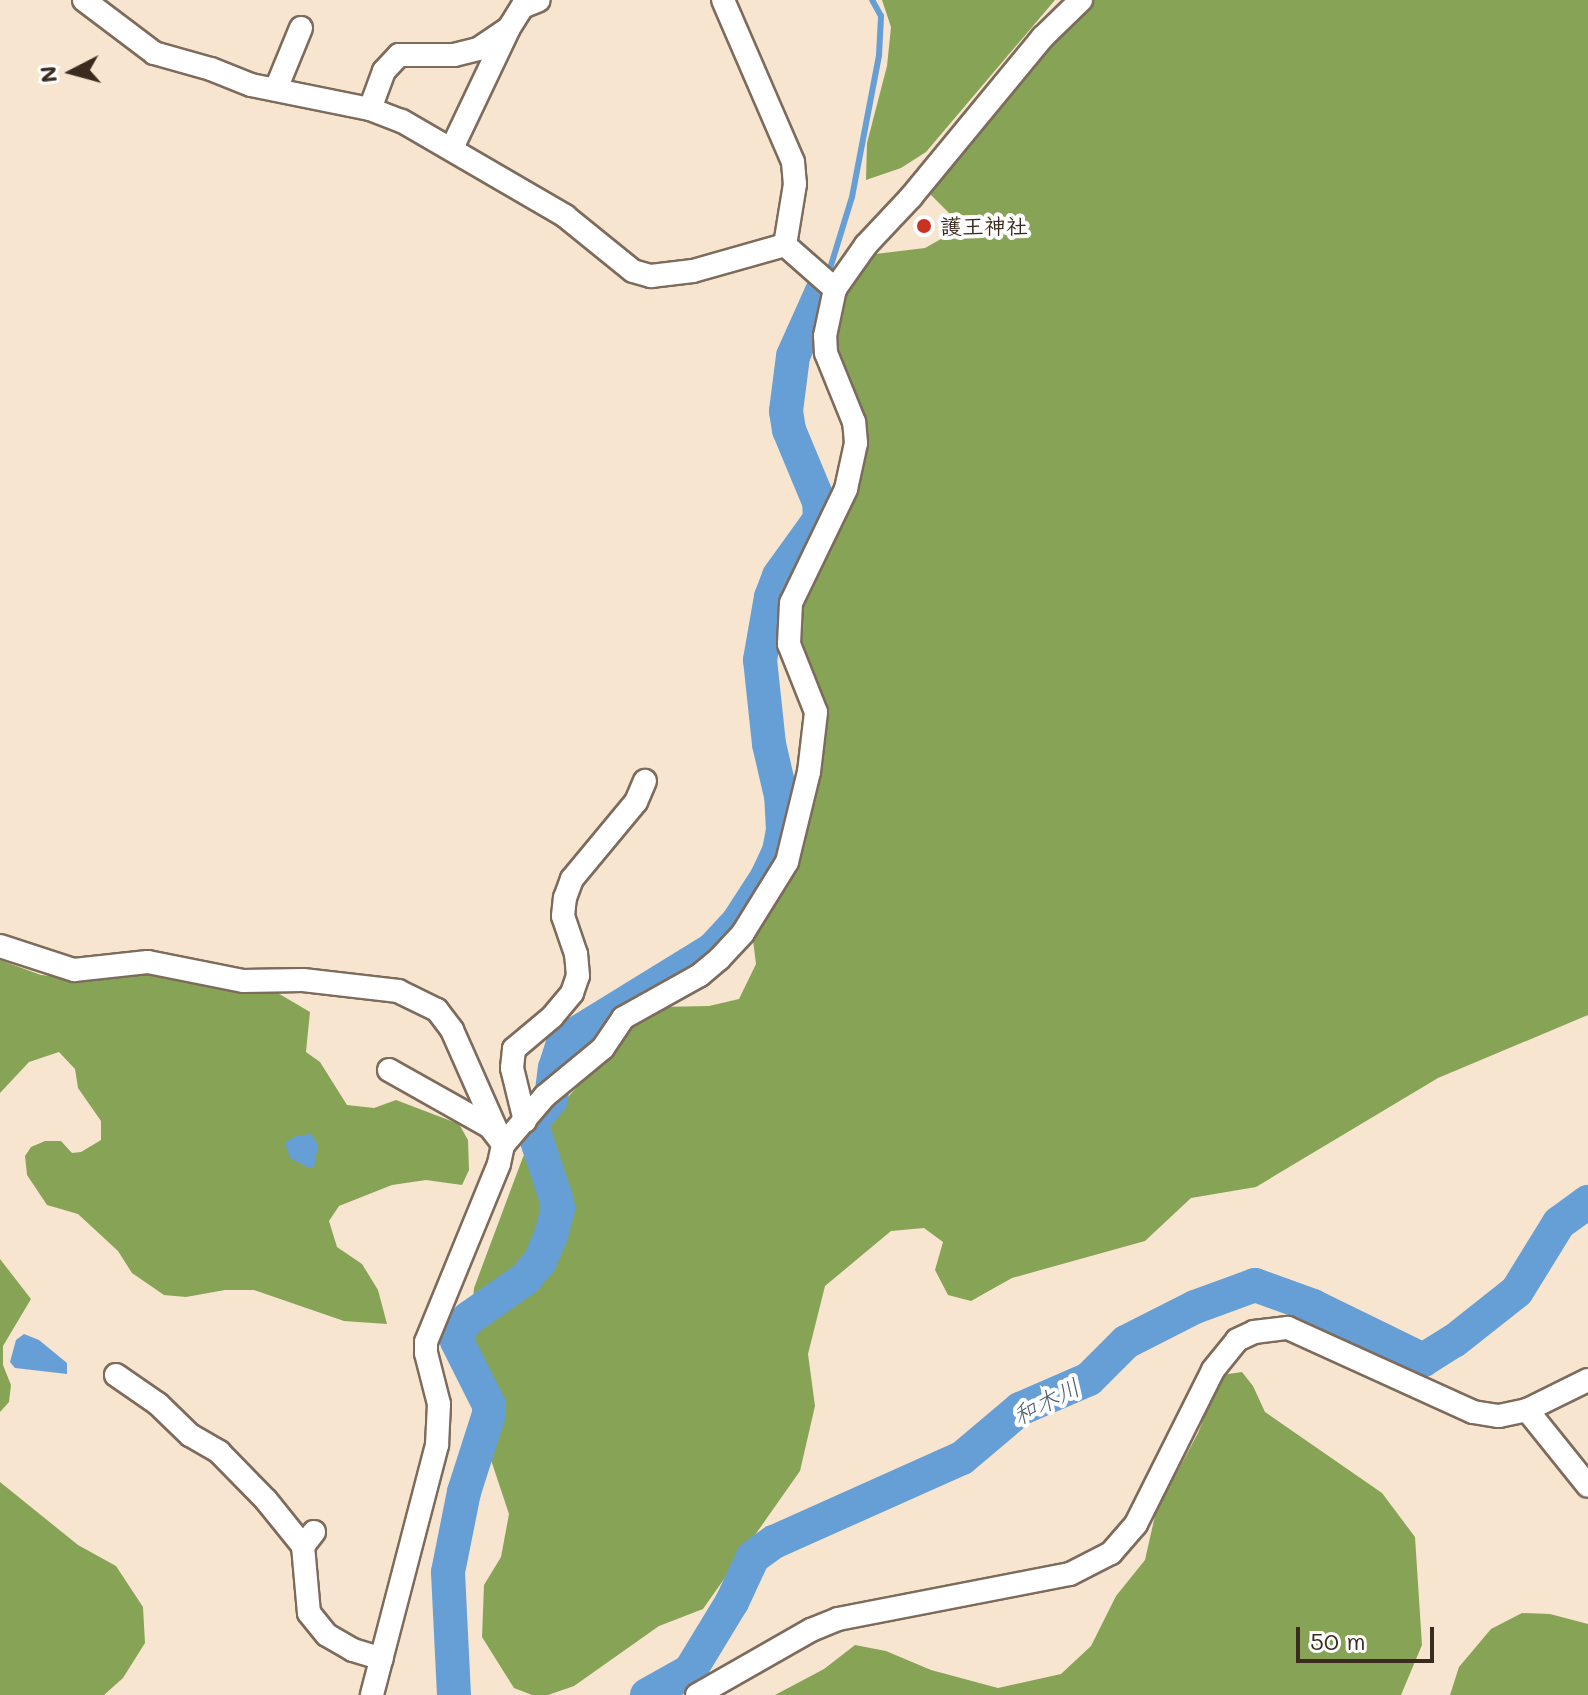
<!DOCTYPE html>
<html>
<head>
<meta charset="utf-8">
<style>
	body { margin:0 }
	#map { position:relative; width:1588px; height:1695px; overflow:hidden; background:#f7e5cf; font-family:Mali,"Klee One",sans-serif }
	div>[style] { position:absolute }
	.forest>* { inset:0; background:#87a456 }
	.water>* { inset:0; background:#669fd5 }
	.stream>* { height:6px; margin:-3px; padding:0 3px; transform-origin:3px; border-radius:3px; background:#669fd5 }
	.river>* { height:34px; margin:-17px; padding:0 17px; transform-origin:17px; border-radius:17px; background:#669fd5 }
	.roads { filter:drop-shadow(2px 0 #7d6b5c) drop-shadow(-2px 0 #7d6b5c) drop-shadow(0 2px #7d6b5c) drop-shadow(0 -2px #7d6b5c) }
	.street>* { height:22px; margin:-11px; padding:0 11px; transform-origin:11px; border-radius:11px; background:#fff }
	.dots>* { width:22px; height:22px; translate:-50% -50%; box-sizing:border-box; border:4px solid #fff; border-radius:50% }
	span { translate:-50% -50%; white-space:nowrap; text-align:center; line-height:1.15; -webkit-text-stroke:8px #fff; paint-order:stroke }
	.poi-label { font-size:22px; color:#3b2a1e; font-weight:700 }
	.left { translate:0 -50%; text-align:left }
	.water-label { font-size:24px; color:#4e5f70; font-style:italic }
	.north { position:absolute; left:32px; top:32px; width:80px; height:80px; -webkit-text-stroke:6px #fff; paint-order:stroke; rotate:264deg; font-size:22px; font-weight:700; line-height:32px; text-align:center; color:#3b2a1e }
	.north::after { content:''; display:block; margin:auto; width:28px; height:36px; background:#3b2a1e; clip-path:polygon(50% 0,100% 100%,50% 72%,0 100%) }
	.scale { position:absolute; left:1296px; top:1627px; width:138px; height:36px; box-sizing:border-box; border:4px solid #3b2a1e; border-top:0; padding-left:10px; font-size:24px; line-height:28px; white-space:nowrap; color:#3b2a1e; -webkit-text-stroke:6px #fff; paint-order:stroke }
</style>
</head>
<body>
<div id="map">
	<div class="forest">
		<i style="clip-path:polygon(882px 0,1055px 0,926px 152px,901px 168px,866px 180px,867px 143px,887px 66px,891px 27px)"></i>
		<i style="clip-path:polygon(1092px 0,1588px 0,1588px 1015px,1438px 1078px,1256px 1187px,1191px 1198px,1145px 1241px,1012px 1278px,971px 1301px,948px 1295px,935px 1270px,943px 1242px,924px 1228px,891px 1231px,825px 1286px,808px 1354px,815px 1406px,800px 1471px,703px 1609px,659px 1626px,574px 1686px,548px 1695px,532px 1695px,514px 1688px,482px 1637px,484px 1585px,501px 1557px,509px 1514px,489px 1454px,469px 1344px,474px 1288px,523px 1157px,565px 1100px,606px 1056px,632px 1022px,660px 1007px,709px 1006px,739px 999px,756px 964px,752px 932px,813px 793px,798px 638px,803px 606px,858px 486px,865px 428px,857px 397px,836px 354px,835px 328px,846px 288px,867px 255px,925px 248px,948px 235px,950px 214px,928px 192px,1060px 31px)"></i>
		<i style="clip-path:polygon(0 960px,41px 975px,62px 977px,141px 971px,248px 991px,276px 992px,310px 1012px,306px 1052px,320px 1062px,347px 1105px,374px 1108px,396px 1100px,459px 1124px,468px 1140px,469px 1170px,462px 1185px,426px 1180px,392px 1185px,339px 1206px,329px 1221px,337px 1247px,362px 1264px,378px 1290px,387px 1324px,344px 1321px,254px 1290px,225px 1290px,186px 1297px,164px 1295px,132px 1273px,118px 1251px,78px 1214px,47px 1205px,27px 1175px,25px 1156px,31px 1147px,45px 1141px,61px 1141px,72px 1153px,81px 1152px,101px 1140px,101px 1121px,78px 1088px,75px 1069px,59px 1052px,29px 1062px,0 1093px)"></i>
		<i style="clip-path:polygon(0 1259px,31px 1299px,3px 1346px,3px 1365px,11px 1385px,9px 1402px,0 1412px)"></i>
		<i style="clip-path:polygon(1242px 1372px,1253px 1386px,1265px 1412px,1382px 1493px,1415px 1537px,1422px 1645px,1401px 1695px,775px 1695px,824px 1669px,855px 1645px,886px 1651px,931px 1670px,998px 1688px,1061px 1674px,1091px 1646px,1116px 1596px,1145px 1560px,1156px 1511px,1198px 1433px,1221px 1375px)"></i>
		<i style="clip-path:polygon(0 1482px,78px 1545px,116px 1566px,143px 1607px,145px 1643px,123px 1678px,104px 1695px,0 1695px)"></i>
		<i style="clip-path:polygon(1522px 1613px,1550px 1614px,1588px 1624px,1588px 1695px,1450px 1695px,1459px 1667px,1491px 1629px)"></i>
	</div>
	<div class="water">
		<i style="clip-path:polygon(311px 1134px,318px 1145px,314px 1167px,309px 1168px,290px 1158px,285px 1143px,296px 1136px)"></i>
		<i style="clip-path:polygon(24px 1334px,39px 1340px,67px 1363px,67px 1374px,15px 1368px,10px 1362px,16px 1340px)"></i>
	</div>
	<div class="stream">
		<i style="left:828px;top:275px;width:82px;rotate:-72.9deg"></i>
		<i style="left:852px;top:197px;width:145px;rotate:-79.2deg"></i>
		<i style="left:879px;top:55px;width:39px;rotate:-87deg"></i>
		<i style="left:881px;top:16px;width:18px;rotate:-119deg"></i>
	</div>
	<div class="river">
		<i style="left:454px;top:1695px;width:123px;rotate:-92.8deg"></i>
		<i style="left:448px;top:1572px;width:82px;rotate:-78.7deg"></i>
		<i style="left:464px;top:1492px;width:82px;rotate:-72.2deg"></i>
		<i style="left:489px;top:1414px;width:9px;rotate:-90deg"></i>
		<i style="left:489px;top:1405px;width:72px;rotate:-116.6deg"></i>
		<i style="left:457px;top:1341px;width:13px;rotate:-77deg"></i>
		<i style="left:460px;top:1328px;width:13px;rotate:-48deg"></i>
		<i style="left:469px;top:1318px;width:68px;rotate:-34.9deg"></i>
		<i style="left:525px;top:1279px;width:23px;rotate:-50deg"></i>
		<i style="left:540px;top:1261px;width:28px;rotate:-67deg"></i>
		<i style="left:551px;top:1235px;width:28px;rotate:-75deg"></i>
		<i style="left:558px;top:1208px;width:13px;rotate:-103deg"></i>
		<i style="left:555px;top:1195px;width:76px;rotate:-108.4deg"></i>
		<i style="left:531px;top:1123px;width:31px;rotate:-50deg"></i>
		<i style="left:551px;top:1099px;width:31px;rotate:-83deg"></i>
		<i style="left:555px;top:1068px;width:22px;rotate:-72deg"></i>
		<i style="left:562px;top:1047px;width:15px;rotate:-48deg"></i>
		<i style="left:572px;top:1036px;width:164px;rotate:-31.6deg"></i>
		<i style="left:712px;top:950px;width:38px;rotate:-47deg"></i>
		<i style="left:738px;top:922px;width:54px;rotate:-57.2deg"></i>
		<i style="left:767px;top:877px;width:29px;rotate:-65deg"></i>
		<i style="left:779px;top:851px;width:20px;rotate:-79deg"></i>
		<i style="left:783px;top:831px;width:35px;rotate:-93deg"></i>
		<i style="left:781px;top:796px;width:53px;rotate:-103deg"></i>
		<i style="left:769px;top:744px;width:84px;rotate:-96.1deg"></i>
		<i style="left:760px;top:660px;width:64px;rotate:-80.1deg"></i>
		<i style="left:771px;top:597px;width:22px;rotate:-69deg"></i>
		<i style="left:779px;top:576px;width:70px;rotate:-54.3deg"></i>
		<i style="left:820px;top:519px;width:17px;rotate:-93deg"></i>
		<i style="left:819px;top:502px;width:78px;rotate:-112.6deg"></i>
		<i style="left:789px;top:430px;width:19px;rotate:-99deg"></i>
		<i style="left:786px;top:411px;width:55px;rotate:-82.7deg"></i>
		<i style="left:793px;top:356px;width:73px;rotate:-65.9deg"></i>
		<i style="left:647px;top:1695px;width:49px;rotate:-29.2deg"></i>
		<i style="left:690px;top:1671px;width:81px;rotate:-58.7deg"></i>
		<i style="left:732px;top:1602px;width:50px;rotate:-65deg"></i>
		<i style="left:753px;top:1557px;width:26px;rotate:-36deg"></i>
		<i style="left:774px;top:1542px;width:206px;rotate:-24.1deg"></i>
		<i style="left:962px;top:1458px;width:76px;rotate:-40.2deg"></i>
		<i style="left:1020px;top:1409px;width:75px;rotate:-23.5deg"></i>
		<i style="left:1089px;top:1379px;width:52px;rotate:-45deg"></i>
		<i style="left:1126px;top:1342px;width:77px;rotate:-26.9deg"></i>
		<i style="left:1195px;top:1307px;width:64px;rotate:-20.1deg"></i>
		<i style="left:1255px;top:1285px;width:62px;rotate:19.9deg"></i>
		<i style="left:1313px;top:1306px;width:123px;rotate:26.1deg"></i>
		<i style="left:1423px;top:1360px;width:36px;rotate:-32deg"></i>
		<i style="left:1454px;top:1341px;width:80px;rotate:-38.4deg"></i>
		<i style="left:1517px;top:1291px;width:80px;rotate:-58.3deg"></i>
		<i style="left:1559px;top:1223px;width:36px;rotate:-36deg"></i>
	</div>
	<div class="roads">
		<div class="street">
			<i style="left:84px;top:0;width:88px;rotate:37.1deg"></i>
			<i style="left:154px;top:53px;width:59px;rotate:15.7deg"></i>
			<i style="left:211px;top:69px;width:43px;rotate:21.8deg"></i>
			<i style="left:251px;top:85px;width:121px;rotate:11.4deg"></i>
			<i style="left:370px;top:109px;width:34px;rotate:21deg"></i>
			<i style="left:402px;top:121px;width:189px;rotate:30.2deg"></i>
			<i style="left:565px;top:216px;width:87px;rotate:39deg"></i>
			<i style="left:633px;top:271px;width:19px;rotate:16deg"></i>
			<i style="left:651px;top:276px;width:42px;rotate:-6.8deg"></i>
			<i style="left:693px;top:271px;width:96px;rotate:-15.8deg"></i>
			<i style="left:785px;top:245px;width:67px;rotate:41.3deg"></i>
			<i style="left:723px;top:0;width:176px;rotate:66.6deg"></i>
			<i style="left:793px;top:162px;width:22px;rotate:85deg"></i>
			<i style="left:795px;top:184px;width:62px;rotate:99.3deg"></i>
			<i style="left:276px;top:89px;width:66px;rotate:-67.7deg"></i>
			<i style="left:370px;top:109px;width:40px;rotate:-69.8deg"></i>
			<i style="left:384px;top:71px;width:22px;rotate:-47deg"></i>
			<i style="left:399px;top:55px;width:55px"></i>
			<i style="left:454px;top:55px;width:25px;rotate:-14deg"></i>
			<i style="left:478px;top:49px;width:37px;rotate:-34deg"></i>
			<i style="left:509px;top:28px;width:25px;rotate:-58deg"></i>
			<i style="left:522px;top:7px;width:18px;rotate:-22deg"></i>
			<i style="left:452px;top:148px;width:131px;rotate:-64.6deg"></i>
			<i style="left:0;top:946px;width:78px;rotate:18deg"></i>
			<i style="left:74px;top:970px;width:74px;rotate:-6.2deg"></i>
			<i style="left:148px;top:962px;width:97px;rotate:11.3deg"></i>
			<i style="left:243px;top:981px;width:60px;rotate:-1deg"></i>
			<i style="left:303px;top:980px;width:96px;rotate:6.6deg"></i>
			<i style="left:398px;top:991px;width:43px;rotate:26deg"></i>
			<i style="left:437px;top:1010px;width:25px;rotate:53deg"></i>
			<i style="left:452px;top:1030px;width:126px;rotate:66.1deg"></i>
			<i style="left:503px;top:1145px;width:19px;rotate:102deg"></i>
			<i style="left:499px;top:1164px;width:192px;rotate:112.3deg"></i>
			<i style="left:426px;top:1342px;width:11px;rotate:90deg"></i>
			<i style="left:426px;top:1353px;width:53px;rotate:75.7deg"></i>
			<i style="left:439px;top:1404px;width:41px;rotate:92.8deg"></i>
			<i style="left:437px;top:1445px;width:258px;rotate:104.6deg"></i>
			<i style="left:389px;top:1070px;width:116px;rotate:29.4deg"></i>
			<i style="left:490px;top:1127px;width:16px;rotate:52deg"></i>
			<i style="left:525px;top:1121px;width:55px;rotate:-103.8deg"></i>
			<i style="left:512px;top:1068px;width:19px;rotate:-84deg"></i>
			<i style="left:514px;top:1049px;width:50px;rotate:-40.1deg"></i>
			<i style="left:552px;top:1017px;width:31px;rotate:-50deg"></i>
			<i style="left:572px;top:993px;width:18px;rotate:-71deg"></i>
			<i style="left:578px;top:976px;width:22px;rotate:-95deg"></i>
			<i style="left:576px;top:954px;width:40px;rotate:-108.9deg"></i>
			<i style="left:563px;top:916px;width:18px;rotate:-84deg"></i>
			<i style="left:565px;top:898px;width:20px;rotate:-70deg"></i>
			<i style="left:572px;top:879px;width:100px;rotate:-50.3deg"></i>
			<i style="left:636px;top:802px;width:23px;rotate:-67deg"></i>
			<i style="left:503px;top:1145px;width:65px;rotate:-49.4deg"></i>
			<i style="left:545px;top:1096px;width:75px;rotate:-39.6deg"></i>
			<i style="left:603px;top:1048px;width:36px;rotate:-56deg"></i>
			<i style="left:623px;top:1018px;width:88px;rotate:-29.2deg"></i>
			<i style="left:700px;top:975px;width:25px;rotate:-40deg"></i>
			<i style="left:719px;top:959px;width:35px;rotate:-47deg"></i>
			<i style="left:743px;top:933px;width:84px;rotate:-58.2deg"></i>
			<i style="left:787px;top:862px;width:93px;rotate:-76.3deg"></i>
			<i style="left:809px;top:772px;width:60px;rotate:-83.3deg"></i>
			<i style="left:816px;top:712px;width:73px;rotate:-111.7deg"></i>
			<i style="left:789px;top:644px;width:41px;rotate:-87.2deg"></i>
			<i style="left:791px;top:603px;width:127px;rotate:-64.2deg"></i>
			<i style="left:846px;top:489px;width:47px;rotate:-77.7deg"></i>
			<i style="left:856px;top:443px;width:21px;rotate:-95deg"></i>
			<i style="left:854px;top:422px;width:74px;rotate:-112.1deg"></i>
			<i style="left:826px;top:353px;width:17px;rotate:-93deg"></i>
			<i style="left:825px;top:336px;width:48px;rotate:-78deg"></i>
			<i style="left:835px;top:289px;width:54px;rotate:-54.8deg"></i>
			<i style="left:866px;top:245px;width:66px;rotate:-46.8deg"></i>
			<i style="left:911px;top:197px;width:207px;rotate:-50.5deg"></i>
			<i style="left:1043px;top:37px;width:53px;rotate:-44.2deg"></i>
			<i style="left:116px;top:1375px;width:51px;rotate:34.6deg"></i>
			<i style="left:158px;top:1404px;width:45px;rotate:44.1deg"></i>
			<i style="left:190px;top:1435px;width:34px;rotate:30deg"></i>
			<i style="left:219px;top:1452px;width:67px;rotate:45.6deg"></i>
			<i style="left:266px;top:1500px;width:59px;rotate:51.2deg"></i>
			<i style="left:1527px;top:1410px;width:97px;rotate:51.2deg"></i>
			<i style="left:314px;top:1532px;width:18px;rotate:128deg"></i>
			<i style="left:303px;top:1546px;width:67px;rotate:84.9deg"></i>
			<i style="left:309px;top:1613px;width:28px;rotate:51deg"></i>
			<i style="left:327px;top:1635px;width:30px;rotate:30deg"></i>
			<i style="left:353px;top:1650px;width:30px;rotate:17deg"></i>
			<i style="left:697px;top:1695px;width:131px;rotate:-29.7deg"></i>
			<i style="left:811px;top:1630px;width:29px;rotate:-22deg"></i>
			<i style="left:838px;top:1619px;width:236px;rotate:-11deg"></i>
			<i style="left:1070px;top:1574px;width:46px;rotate:-27.1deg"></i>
			<i style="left:1111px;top:1553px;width:38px;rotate:-49deg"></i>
			<i style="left:1136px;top:1524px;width:172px;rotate:-63.4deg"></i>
			<i style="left:1213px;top:1370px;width:38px;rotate:-51deg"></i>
			<i style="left:1237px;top:1340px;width:19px;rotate:-25deg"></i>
			<i style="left:1254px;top:1332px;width:34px;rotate:-7deg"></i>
			<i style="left:1288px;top:1328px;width:203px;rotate:24.4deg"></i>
			<i style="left:1473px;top:1412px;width:26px;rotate:9deg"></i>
			<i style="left:1499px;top:1416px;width:29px;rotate:-12deg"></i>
			<i style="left:1527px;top:1410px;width:68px;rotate:-26.2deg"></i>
		</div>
	</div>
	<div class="dots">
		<i style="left:924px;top:226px;background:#c8321e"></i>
	</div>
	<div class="poi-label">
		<span class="left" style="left:940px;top:226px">護王神社</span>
	</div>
	<div class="water-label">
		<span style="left:1046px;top:1401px;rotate:-27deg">和木川</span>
	</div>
	<div class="north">N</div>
	<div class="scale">50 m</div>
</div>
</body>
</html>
